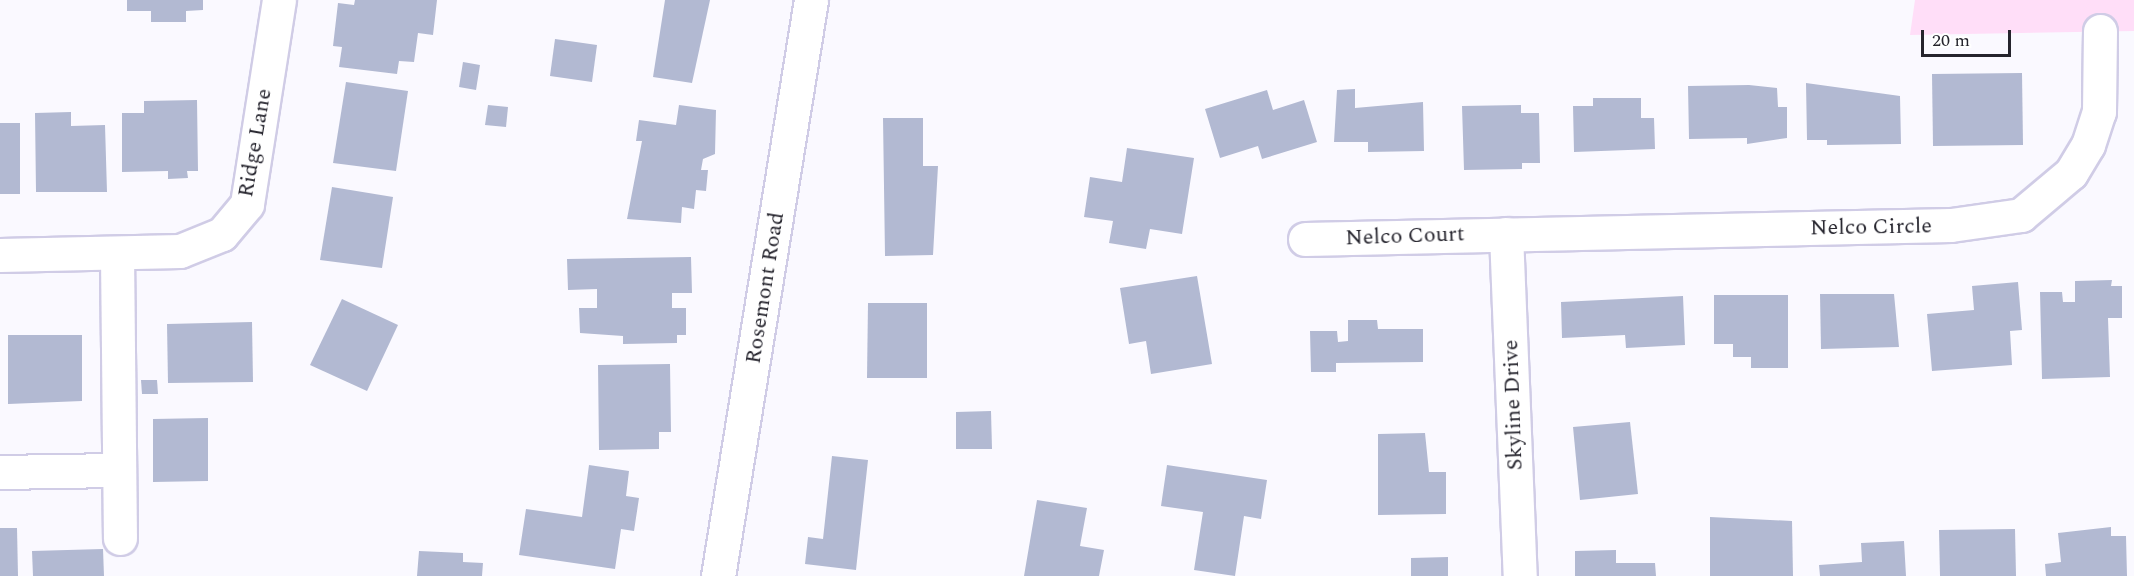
<!DOCTYPE html>
<html>
<head>
<meta charset="utf-8">
<style>
	body { margin:0 }
	#map { position:relative; width:2134px; height:576px; overflow:hidden; background:#faf9ff; font-family:Spectral,serif }
	div>[style] { position:absolute }
	.green>* { inset:0; background:#ffdef8 }
	.building>* { inset:0; background:#b2b9d2 }
	.roads { filter:drop-shadow(2px 0 #d0cce6) drop-shadow(-2px 0 #d0cce6) drop-shadow(0 2px #d0cce6) drop-shadow(0 -2px #d0cce6) }
	.minor>* { height:33px; margin:-16.5px; padding:0 16.5px; transform-origin:16.5px; border-radius:16.5px; background:#fff }
	.major>* { height:33px; margin:-16.5px; padding:0 16.5px; transform-origin:16.5px; border-radius:16.5px; background:#fff }
	span { translate:-50% -50%; white-space:nowrap; text-align:center; line-height:1.15; -webkit-text-stroke:6px #fff; paint-order:stroke }
	.street-label { font-size:22px; color:#25242d }
	.scale { position:absolute; left:1921px; top:30px; width:90px; height:27px; box-sizing:border-box; border:3px solid #25242d; border-top:0; padding-left:8px; font-size:18px; line-height:21px; white-space:nowrap; color:#25242d; -webkit-text-stroke:4px #fff; paint-order:stroke }
</style>
</head>
<body>
<div id="map">
	<div class="green">
		<i style="clip-path:polygon(1915px 0,2134px 0,2134px 31px,1910px 35px)"></i>
	</div>
	<div class="building">
		<i style="clip-path:polygon(127px 0,203px 0,203px 10px,186px 11px,186px 22px,151px 22px,151px 11px,127px 11px)"></i>
		<i style="clip-path:polygon(355px 0,437px 0,433px 35px,418px 33px,414px 62px,399px 61px,397px 74px,339px 67px,342px 47px,333px 46px,338px 3px,354px 5px)"></i>
		<i style="clip-path:polygon(665px 0,710px 0,692px 83px,653px 77px)"></i>
		<i style="clip-path:polygon(555px 39px,597px 45px,592px 82px,550px 76px)"></i>
		<i style="clip-path:polygon(463px 62px,480px 65px,476px 90px,459px 87px)"></i>
		<i style="clip-path:polygon(2022px 73px,2023px 145px,1933px 146px,1932px 74px)"></i>
		<i style="clip-path:polygon(346px 82px,408px 91px,396px 171px,333px 163px)"></i>
		<i style="clip-path:polygon(1806px 83px,1900px 96px,1901px 144px,1827px 145px,1827px 140px,1807px 140px)"></i>
		<i style="clip-path:polygon(1749px 85px,1777px 88px,1778px 107px,1787px 107px,1787px 138px,1747px 144px,1747px 138px,1689px 139px,1688px 86px)"></i>
		<i style="clip-path:polygon(1355px 89px,1355px 108px,1423px 102px,1424px 151px,1368px 152px,1368px 142px,1334px 142px,1337px 90px)"></i>
		<i style="clip-path:polygon(1267px 90px,1273px 110px,1304px 100px,1317px 142px,1262px 159px,1258px 146px,1220px 158px,1205px 109px)"></i>
		<i style="clip-path:polygon(1593px 98px,1641px 98px,1641px 118px,1654px 118px,1655px 149px,1574px 152px,1573px 106px,1593px 106px)"></i>
		<i style="clip-path:polygon(197px 100px,198px 171px,187px 171px,188px 178px,168px 179px,168px 171px,122px 172px,122px 113px,144px 113px,144px 101px)"></i>
		<i style="clip-path:polygon(488px 105px,508px 107px,506px 127px,485px 125px)"></i>
		<i style="clip-path:polygon(679px 105px,716px 110px,715px 154px,703px 159px,701px 170px,708px 170px,706px 191px,696px 190px,694px 209px,682px 207px,681px 223px,627px 219px,642px 141px,636px 141px,639px 120px,676px 125px)"></i>
		<i style="clip-path:polygon(1521px 105px,1521px 113px,1539px 113px,1540px 163px,1522px 163px,1522px 169px,1464px 170px,1462px 106px)"></i>
		<i style="clip-path:polygon(71px 112px,71px 126px,105px 125px,107px 192px,36px 192px,35px 113px)"></i>
		<i style="clip-path:polygon(883px 118px,923px 118px,923px 166px,938px 166px,933px 255px,885px 256px)"></i>
		<i style="clip-path:polygon(0 123px,20px 123px,20px 194px,0 194px)"></i>
		<i style="clip-path:polygon(1127px 148px,1194px 158px,1182px 234px,1150px 229px,1146px 249px,1109px 243px,1113px 221px,1084px 217px,1090px 177px,1122px 182px)"></i>
		<i style="clip-path:polygon(332px 187px,393px 197px,382px 268px,320px 260px)"></i>
		<i style="clip-path:polygon(691px 257px,692px 293px,672px 293px,672px 308px,686px 308px,686px 335px,677px 335px,677px 343px,623px 344px,623px 336px,580px 333px,579px 308px,597px 308px,597px 289px,568px 290px,567px 259px)"></i>
		<i style="clip-path:polygon(1197px 276px,1212px 364px,1151px 374px,1146px 341px,1129px 344px,1120px 288px)"></i>
		<i style="clip-path:polygon(2112px 280px,2111px 286px,2122px 286px,2122px 318px,2108px 318px,2110px 377px,2042px 379px,2040px 292px,2062px 292px,2063px 302px,2075px 302px,2075px 281px)"></i>
		<i style="clip-path:polygon(2018px 282px,2022px 330px,2010px 331px,2012px 365px,1932px 371px,1927px 314px,1974px 310px,1972px 286px)"></i>
		<i style="clip-path:polygon(1820px 294px,1894px 294px,1899px 347px,1821px 349px)"></i>
		<i style="clip-path:polygon(1714px 295px,1788px 295px,1788px 368px,1751px 368px,1751px 357px,1733px 357px,1733px 344px,1714px 344px)"></i>
		<i style="clip-path:polygon(1683px 296px,1685px 345px,1626px 348px,1625px 335px,1562px 338px,1561px 302px)"></i>
		<i style="clip-path:polygon(342px 299px,398px 325px,367px 391px,310px 365px)"></i>
		<i style="clip-path:polygon(868px 303px,927px 303px,927px 378px,867px 378px)"></i>
		<i style="clip-path:polygon(1348px 320px,1377px 320px,1378px 329px,1423px 329px,1423px 362px,1336px 363px,1336px 372px,1311px 372px,1310px 331px,1337px 331px,1338px 342px,1348px 341px)"></i>
		<i style="clip-path:polygon(252px 322px,253px 382px,168px 383px,167px 324px)"></i>
		<i style="clip-path:polygon(8px 335px,82px 335px,82px 401px,8px 404px)"></i>
		<i style="clip-path:polygon(670px 364px,671px 432px,659px 432px,659px 449px,599px 450px,598px 365px)"></i>
		<i style="clip-path:polygon(141px 380px,157px 380px,158px 394px,142px 394px)"></i>
		<i style="clip-path:polygon(991px 411px,992px 449px,956px 449px,956px 412px)"></i>
		<i style="clip-path:polygon(208px 418px,208px 481px,153px 482px,153px 419px)"></i>
		<i style="clip-path:polygon(1630px 422px,1638px 494px,1580px 500px,1573px 427px)"></i>
		<i style="clip-path:polygon(1425px 433px,1429px 472px,1446px 472px,1446px 514px,1378px 515px,1378px 434px)"></i>
		<i style="clip-path:polygon(832px 456px,868px 460px,856px 570px,805px 564px,808px 537px,823px 539px)"></i>
		<i style="clip-path:polygon(589px 465px,629px 471px,626px 496px,639px 498px,634px 531px,621px 529px,615px 569px,519px 555px,526px 509px,582px 517px)"></i>
		<i style="clip-path:polygon(1167px 465px,1267px 480px,1261px 519px,1244px 516px,1235px 576px,1194px 570px,1203px 512px,1161px 506px)"></i>
		<i style="clip-path:polygon(1037px 500px,1087px 508px,1080px 546px,1104px 550px,1099px 576px,1024px 576px)"></i>
		<i style="clip-path:polygon(1710px 517px,1792px 521px,1793px 576px,1710px 576px)"></i>
		<i style="clip-path:polygon(2111px 527px,2111px 536px,2126px 536px,2127px 576px,2046px 576px,2045px 564px,2061px 562px,2058px 533px)"></i>
		<i style="clip-path:polygon(0 528px,17px 528px,18px 576px,0 576px)"></i>
		<i style="clip-path:polygon(2015px 529px,2016px 576px,1940px 576px,1939px 530px)"></i>
		<i style="clip-path:polygon(1904px 541px,1906px 576px,1820px 576px,1819px 565px,1862px 562px,1861px 543px)"></i>
		<i style="clip-path:polygon(103px 549px,104px 576px,33px 576px,32px 551px)"></i>
		<i style="clip-path:polygon(1616px 550px,1616px 563px,1655px 563px,1656px 576px,1575px 576px,1575px 551px)"></i>
		<i style="clip-path:polygon(419px 551px,463px 553px,463px 562px,483px 563px,482px 576px,417px 576px)"></i>
		<i style="clip-path:polygon(1448px 557px,1448px 576px,1411px 576px,1411px 558px)"></i>
	</div>
	<div class="roads">
		<div class="minor">
			<i style="left:1506px;top:234px;width:342px;rotate:87.7deg"></i>
			<i style="left:1305px;top:239px;width:646px;rotate:-1.24deg"></i>
			<i style="left:1951px;top:225px;width:71px;rotate:-8.1deg"></i>
			<i style="left:2021px;top:215px;width:65px;rotate:-40deg"></i>
			<i style="left:2071px;top:173px;width:33px;rotate:-59deg"></i>
			<i style="left:2088px;top:145px;width:35px;rotate:-72deg"></i>
			<i style="left:2099px;top:112px;width:81px;rotate:-89.3deg"></i>
			<i style="left:117px;top:254px;width:284px;rotate:89.4deg"></i>
			<i style="left:0;top:255px;width:180px;rotate:-1.3deg"></i>
			<i style="left:180px;top:251px;width:45px;rotate:-22deg"></i>
			<i style="left:222px;top:234px;width:39px;rotate:-50deg"></i>
			<i style="left:247px;top:204px;width:206px;rotate:-81.1deg"></i>
			<i style="left:0;top:472px;width:119px;rotate:-1deg"></i>
		</div>
		<div class="major">
			<i style="left:718px;top:576px;width:583px;rotate:-80.83deg"></i>
		</div>
	</div>
	<div class="street-label">
		<span style="left:255px;top:143px;rotate:-80deg">Ridge Lane</span>
		<span style="left:1871px;top:227px;rotate:-1deg">Nelco Circle</span>
		<span style="left:1405px;top:236px;rotate:-2deg">Nelco Court</span>
		<span style="left:765px;top:288px;rotate:-81deg">Rosemont Road</span>
		<span style="left:1513px;top:405px;rotate:-92deg">Skyline Drive</span>
	</div>
	<div class="scale">20 m</div>
</div>
</body>
</html>
